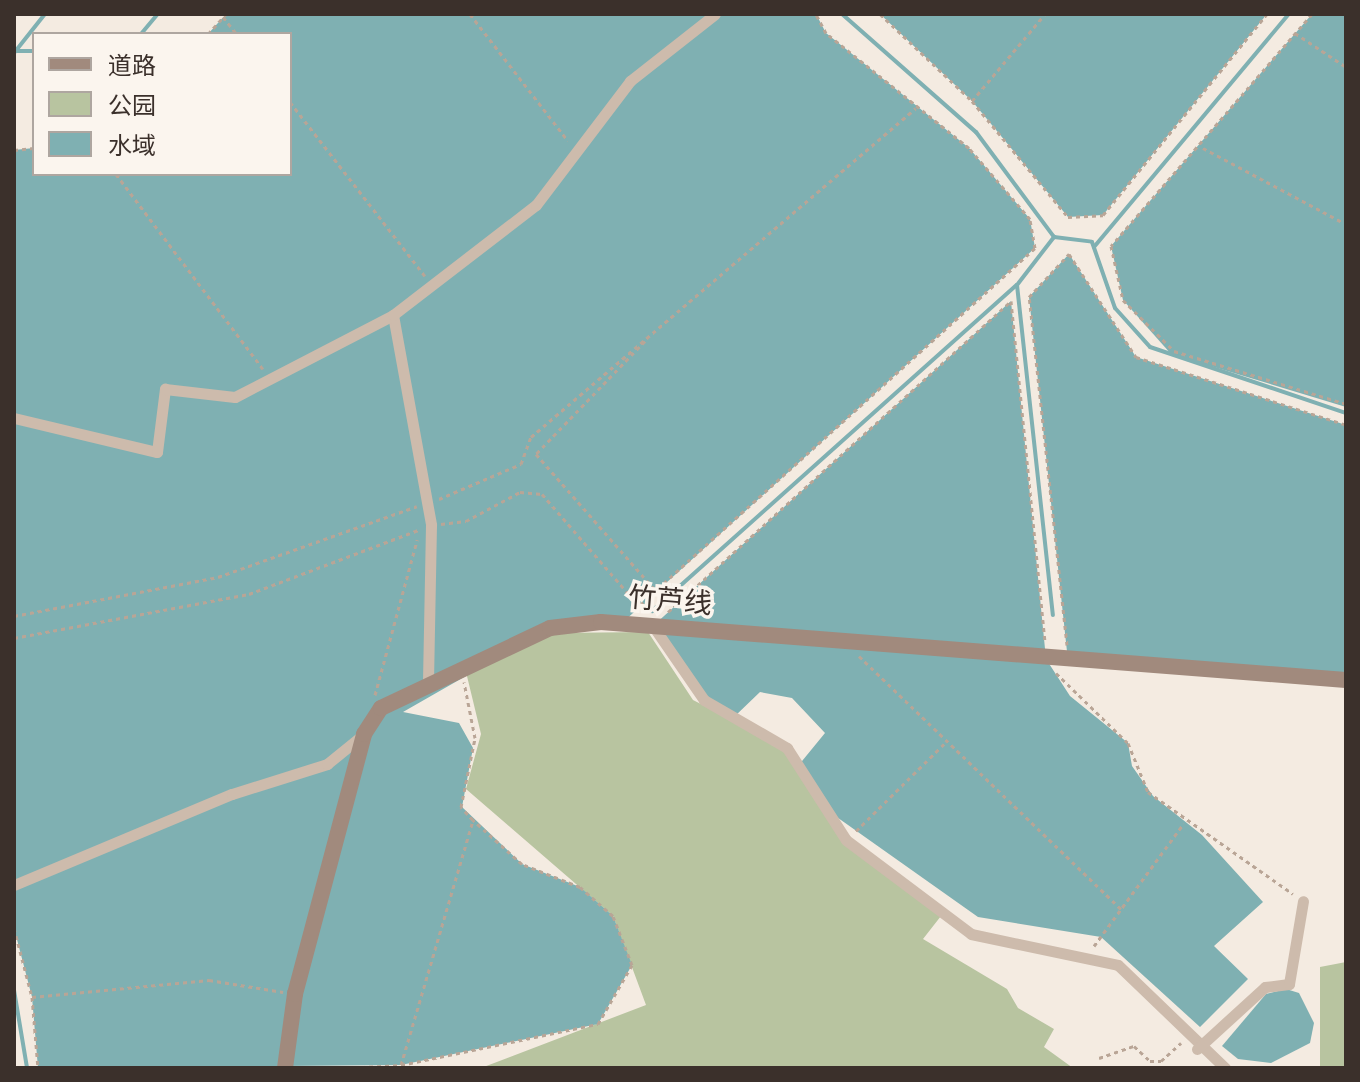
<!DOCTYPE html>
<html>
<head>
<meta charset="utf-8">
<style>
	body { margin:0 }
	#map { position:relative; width:1360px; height:1082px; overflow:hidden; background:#f4ebe1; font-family:Jost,"Noto Sans SC",sans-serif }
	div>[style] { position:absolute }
	.green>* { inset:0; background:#b8c4a0 }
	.water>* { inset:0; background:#7fb0b2 }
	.stream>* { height:4px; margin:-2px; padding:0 2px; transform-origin:2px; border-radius:2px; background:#7fb0b2 }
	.path>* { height:3px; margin-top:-1.5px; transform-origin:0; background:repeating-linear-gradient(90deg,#b9a596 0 4px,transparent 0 8px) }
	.street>* { height:11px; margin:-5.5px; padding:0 5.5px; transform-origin:5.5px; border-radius:5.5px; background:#cdbbac }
	.secondary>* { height:16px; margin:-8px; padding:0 8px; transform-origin:8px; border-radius:8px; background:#a18a7d }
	span { translate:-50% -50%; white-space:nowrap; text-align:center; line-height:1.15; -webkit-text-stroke:7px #fbf5ee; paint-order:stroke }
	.street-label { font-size:28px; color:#3b302b }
	.frame { position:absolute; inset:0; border:16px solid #3b302b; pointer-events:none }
	.legend { position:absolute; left:32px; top:32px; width:260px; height:144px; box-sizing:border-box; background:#fbf5ee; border:2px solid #aea6a0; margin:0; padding:10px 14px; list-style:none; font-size:24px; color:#3b302b }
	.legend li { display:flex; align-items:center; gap:16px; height:40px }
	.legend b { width:40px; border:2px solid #aea6a0 }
</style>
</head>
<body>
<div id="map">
	<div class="green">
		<i style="clip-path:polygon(648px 632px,693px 700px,787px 748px,846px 845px,941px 916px,923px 939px,1007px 989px,1018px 1008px,1054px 1029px,1044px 1047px,1073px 1068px,481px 1068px,646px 1005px,613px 916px,466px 789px,481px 734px,466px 672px,554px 633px)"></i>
		<i style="clip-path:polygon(1346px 962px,1346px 1068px,1320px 1068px,1320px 967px)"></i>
	</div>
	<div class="water">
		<i style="clip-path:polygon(226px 14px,816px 14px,826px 33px,969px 148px,1030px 219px,1035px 248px,622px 623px,550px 628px,403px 712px,459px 723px,473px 748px,462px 807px,522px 864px,580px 887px,613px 916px,632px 965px,598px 1024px,401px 1065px,38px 1068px,32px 997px,14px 928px,14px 150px,34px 148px,34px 174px,290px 174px,290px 34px,208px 34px)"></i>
		<i style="clip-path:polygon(880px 14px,1267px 14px,1103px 215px,1068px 217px,972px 101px)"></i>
		<i style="clip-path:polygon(1312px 14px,1346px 14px,1346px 407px,1171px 354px,1123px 300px,1111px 246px)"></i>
		<i style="clip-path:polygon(1069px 254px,1136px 357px,1346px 425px,1346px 680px,1068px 661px,1029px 297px)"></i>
		<i style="clip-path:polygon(1011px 301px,1046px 659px,1070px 696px,1128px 743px,1132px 766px,1153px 796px,1202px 835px,1263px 902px,1214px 946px,1248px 979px,1200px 1027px,1101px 937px,978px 917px,824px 808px,798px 766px,825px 733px,792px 698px,760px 692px,734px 717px,704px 700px,653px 626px)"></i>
		<i style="clip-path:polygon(1286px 989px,1299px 993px,1314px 1023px,1310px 1043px,1271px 1063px,1238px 1059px,1222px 1046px,1266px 994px)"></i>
	</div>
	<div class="stream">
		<i style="left:842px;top:14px;width:179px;rotate:41.4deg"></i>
		<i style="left:976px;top:132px;width:131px;rotate:53.4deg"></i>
		<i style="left:1054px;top:237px;width:38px;rotate:7deg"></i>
		<i style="left:1092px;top:242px;width:70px;rotate:70.8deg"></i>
		<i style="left:1115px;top:308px;width:52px;rotate:48.1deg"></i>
		<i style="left:1150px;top:347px;width:207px;rotate:18.6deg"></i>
		<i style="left:141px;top:34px;width:26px;rotate:-50deg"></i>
		<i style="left:17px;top:51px;width:17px"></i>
		<i style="left:14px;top:53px;width:50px;rotate:-51.5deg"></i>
		<i style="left:1094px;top:247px;width:304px;rotate:-50.1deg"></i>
		<i style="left:1017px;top:285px;width:332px;rotate:83.8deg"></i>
		<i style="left:642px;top:600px;width:15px;rotate:48deg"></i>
		<i style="left:652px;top:611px;width:489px;rotate:-41.8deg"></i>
		<i style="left:1017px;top:285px;width:61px;rotate:-52.4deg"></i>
		<i style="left:14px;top:990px;width:79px;rotate:80.5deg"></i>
	</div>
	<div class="path">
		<i style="left:470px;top:14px;width:160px;rotate:52.3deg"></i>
		<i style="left:880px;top:14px;width:127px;rotate:43.4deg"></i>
		<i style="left:972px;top:101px;width:151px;rotate:50.4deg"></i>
		<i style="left:1068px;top:217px;width:35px;rotate:-3deg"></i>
		<i style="left:1103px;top:215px;width:259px;rotate:-50.8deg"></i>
		<i style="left:1312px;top:14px;width:307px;rotate:130.9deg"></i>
		<i style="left:1111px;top:246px;width:55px;rotate:77.5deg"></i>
		<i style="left:1123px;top:300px;width:72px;rotate:45deg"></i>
		<i style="left:1174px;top:351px;width:180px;rotate:17.1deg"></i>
		<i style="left:223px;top:17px;width:22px;rotate:51deg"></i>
		<i style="left:1295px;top:33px;width:61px;rotate:33.7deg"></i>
		<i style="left:208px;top:34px;width:27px;rotate:-48deg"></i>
		<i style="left:972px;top:101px;width:114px;rotate:-50deg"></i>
		<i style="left:290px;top:102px;width:220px;rotate:52.2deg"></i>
		<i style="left:1203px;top:148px;width:162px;rotate:28deg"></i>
		<i style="left:14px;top:150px;width:20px;rotate:-6deg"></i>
		<i style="left:116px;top:174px;width:244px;rotate:53deg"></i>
		<i style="left:645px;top:341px;width:157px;rotate:134deg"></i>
		<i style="left:536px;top:454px;width:182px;rotate:48.8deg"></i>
		<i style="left:439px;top:499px;width:89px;rotate:-23.1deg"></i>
		<i style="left:521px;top:464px;width:29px;rotate:-70deg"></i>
		<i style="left:531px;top:437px;width:506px;rotate:-40.52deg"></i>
		<i style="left:441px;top:524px;width:25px;rotate:-7deg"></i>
		<i style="left:466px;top:521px;width:61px;rotate:-28.2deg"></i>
		<i style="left:520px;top:492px;width:22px;rotate:5deg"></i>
		<i style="left:542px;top:494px;width:148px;rotate:49.1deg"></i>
		<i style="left:634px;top:610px;width:540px;rotate:-42.07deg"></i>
		<i style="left:1035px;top:248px;width:29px;rotate:-100deg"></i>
		<i style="left:1030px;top:219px;width:94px;rotate:-130.7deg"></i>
		<i style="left:969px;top:148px;width:184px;rotate:-141.2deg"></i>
		<i style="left:826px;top:33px;width:21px;rotate:-118deg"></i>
		<i style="left:668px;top:612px;width:463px;rotate:-42.2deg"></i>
		<i style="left:1011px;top:301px;width:342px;rotate:84.3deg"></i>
		<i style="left:14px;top:616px;width:208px;rotate:-10.8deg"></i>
		<i style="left:218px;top:577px;width:211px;rotate:-19.6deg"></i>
		<i style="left:14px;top:638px;width:239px;rotate:-10.6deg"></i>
		<i style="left:249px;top:594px;width:181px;rotate:-20.7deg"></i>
		<i style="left:1067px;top:645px;width:350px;rotate:-96.2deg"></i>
		<i style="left:1029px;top:297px;width:59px;rotate:-47.1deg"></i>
		<i style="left:1069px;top:254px;width:123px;rotate:57deg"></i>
		<i style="left:1136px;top:357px;width:221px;rotate:17.9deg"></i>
		<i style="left:859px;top:656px;width:364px;rotate:44deg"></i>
		<i style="left:1056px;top:673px;width:100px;rotate:44.2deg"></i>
		<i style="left:1128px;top:743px;width:53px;rotate:67.8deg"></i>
		<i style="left:1148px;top:792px;width:177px;rotate:35.1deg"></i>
		<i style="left:375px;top:695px;width:161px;rotate:-74.8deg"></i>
		<i style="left:856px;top:831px;width:128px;rotate:-44.7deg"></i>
		<i style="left:14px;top:928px;width:71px;rotate:75.4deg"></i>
		<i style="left:32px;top:997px;width:71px;rotate:85.2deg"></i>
		<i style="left:1094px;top:946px;width:152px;rotate:-53.8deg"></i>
		<i style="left:32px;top:997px;width:178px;rotate:-5.5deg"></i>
		<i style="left:209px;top:980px;width:75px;rotate:9.2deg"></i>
		<i style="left:1099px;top:1058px;width:37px;rotate:-19deg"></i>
		<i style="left:1134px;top:1046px;width:22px;rotate:43deg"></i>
		<i style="left:1150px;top:1061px;width:11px"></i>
		<i style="left:1161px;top:1061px;width:27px;rotate:-42deg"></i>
		<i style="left:401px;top:1065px;width:201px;rotate:-11.8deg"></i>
		<i style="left:598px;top:1024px;width:68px;rotate:-60deg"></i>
		<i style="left:632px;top:965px;width:53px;rotate:-111.2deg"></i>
		<i style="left:613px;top:916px;width:44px;rotate:-138.7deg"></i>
		<i style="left:580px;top:887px;width:62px;rotate:-158.4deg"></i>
		<i style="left:522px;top:864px;width:66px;rotate:-138.1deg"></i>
		<i style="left:345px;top:1068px;width:56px;rotate:-3.1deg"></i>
		<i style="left:401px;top:1065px;width:255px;rotate:-73.6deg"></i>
		<i style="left:473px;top:820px;width:18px;rotate:-133deg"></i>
		<i style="left:461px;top:807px;width:70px;rotate:-78.5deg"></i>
		<i style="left:475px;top:738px;width:57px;rotate:-101.1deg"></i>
	</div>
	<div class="street">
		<i style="left:393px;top:315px;width:213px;rotate:79.7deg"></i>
		<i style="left:431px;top:525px;width:161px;rotate:91.1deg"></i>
		<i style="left:14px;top:418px;width:147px;rotate:13.4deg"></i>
		<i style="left:157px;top:452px;width:64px;rotate:-82.8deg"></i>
		<i style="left:165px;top:389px;width:70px;rotate:6.5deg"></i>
		<i style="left:235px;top:397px;width:178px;rotate:-27.4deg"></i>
		<i style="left:393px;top:315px;width:180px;rotate:-37.6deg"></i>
		<i style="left:536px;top:205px;width:156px;rotate:-52.8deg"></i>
		<i style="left:630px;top:81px;width:108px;rotate:-38.2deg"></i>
		<i style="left:653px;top:626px;width:90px;rotate:55.4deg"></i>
		<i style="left:704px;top:700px;width:96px;rotate:30deg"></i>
		<i style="left:787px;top:748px;width:109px;rotate:57.3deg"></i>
		<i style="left:846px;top:840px;width:156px;rotate:36.9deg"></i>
		<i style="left:971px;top:934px;width:150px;rotate:11.9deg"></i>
		<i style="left:1118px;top:965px;width:149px;rotate:43.9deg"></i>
		<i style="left:14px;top:885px;width:236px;rotate:-22.7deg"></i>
		<i style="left:232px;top:794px;width:100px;rotate:-17.5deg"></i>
		<i style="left:327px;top:764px;width:48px;rotate:-39deg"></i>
		<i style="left:1197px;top:1049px;width:92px;rotate:-42.4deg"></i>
		<i style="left:1265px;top:987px;width:24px;rotate:-7deg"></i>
		<i style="left:1289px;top:984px;width:84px;rotate:-80.4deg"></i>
	</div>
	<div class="secondary">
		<i style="left:285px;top:1068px;width:75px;rotate:-82.3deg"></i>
		<i style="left:295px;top:994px;width:269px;rotate:-75.1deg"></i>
		<i style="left:364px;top:734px;width:31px;rotate:-57deg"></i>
		<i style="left:381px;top:708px;width:187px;rotate:-25.3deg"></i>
		<i style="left:550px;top:628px;width:51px;rotate:-6.7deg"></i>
		<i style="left:601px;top:622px;width:747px;rotate:4.45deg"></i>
	</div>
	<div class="street-label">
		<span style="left:670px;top:601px;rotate:5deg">竹芦线</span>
	</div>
	<div class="frame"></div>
	<ul class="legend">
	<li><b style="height:10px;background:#a18a7d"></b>道路</li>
	<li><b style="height:22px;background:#b8c4a0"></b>公园</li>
	<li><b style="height:22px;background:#7fb0b2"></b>水域</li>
	</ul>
</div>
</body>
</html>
